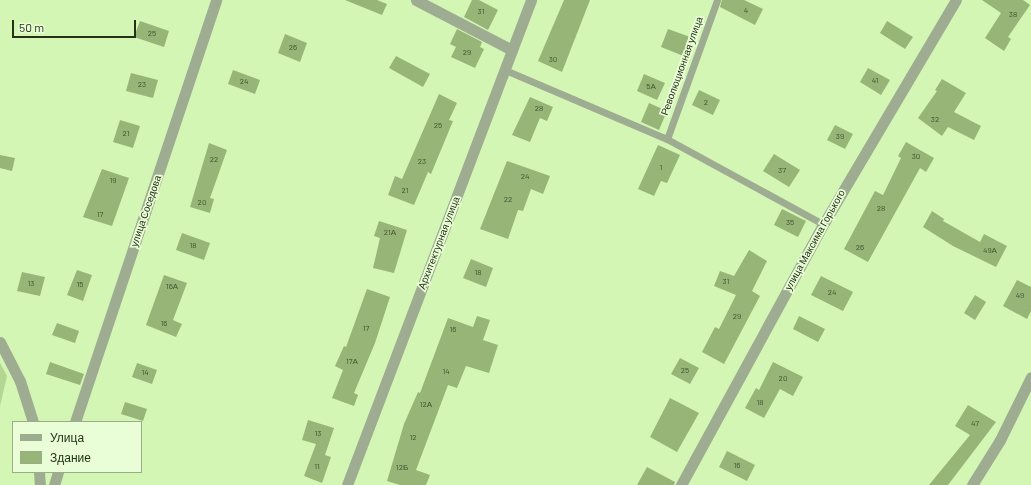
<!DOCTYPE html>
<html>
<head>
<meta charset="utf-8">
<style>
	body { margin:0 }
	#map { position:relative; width:1031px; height:485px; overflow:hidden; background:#d4f6b4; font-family:Barlow,sans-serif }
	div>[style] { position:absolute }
	.green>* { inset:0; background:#b4d693 }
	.building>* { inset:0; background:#96b577 }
	.service>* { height:7px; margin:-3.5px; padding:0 3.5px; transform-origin:3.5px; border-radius:3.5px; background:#9eac91 }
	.minor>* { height:11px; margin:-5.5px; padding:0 5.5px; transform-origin:5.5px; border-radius:5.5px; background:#9eac91 }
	span { translate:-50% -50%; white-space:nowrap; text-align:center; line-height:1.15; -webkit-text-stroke:3.5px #e9fed7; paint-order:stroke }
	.number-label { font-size:8px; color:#415330 }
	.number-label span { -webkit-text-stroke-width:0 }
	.street-label { font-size:10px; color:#253218 }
	.legend { position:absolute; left:12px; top:421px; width:130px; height:52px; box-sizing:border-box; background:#e9fed7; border:1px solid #9bac8b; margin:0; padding:5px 7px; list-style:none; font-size:12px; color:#253218 }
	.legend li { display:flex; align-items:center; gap:8px; height:20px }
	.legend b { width:20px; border:1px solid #9bac8b }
	.scale { position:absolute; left:12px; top:20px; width:124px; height:18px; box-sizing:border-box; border:2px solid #253218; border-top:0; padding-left:5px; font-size:12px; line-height:14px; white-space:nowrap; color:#253218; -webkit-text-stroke:3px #e9fed7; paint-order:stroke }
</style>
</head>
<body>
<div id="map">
	<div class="green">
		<i style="clip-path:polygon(0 363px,7px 376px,0 406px)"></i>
	</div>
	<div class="building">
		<i style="clip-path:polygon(345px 0,377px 0,387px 4px,382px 15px)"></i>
		<i style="clip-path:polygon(472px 0,479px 0,498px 10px,488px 30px,464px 17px)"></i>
		<i style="clip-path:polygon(564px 0,590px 0,562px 72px,538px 61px)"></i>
		<i style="clip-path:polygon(722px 0,744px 0,763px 9px,755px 25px,720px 7px)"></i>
		<i style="clip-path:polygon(982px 0,1023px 0,1030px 5px,1008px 37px,1011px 39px,1004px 51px,985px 38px,1001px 13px)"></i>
		<i style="clip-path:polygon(140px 21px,169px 31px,164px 47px,134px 37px)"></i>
		<i style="clip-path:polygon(887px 21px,913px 37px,905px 49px,880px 33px)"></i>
		<i style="clip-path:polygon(457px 29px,482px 42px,480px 47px,484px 49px,475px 68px,451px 57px,456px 47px,450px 44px)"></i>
		<i style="clip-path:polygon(668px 29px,693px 38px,686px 57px,661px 47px)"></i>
		<i style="clip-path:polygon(285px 34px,307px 43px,300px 62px,278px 53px)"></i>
		<i style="clip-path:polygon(396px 56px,430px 74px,423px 87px,389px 68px)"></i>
		<i style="clip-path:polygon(868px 68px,890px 80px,881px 95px,860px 82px)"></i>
		<i style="clip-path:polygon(233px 70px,260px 80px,255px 94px,228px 84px)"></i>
		<i style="clip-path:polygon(131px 73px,158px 80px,153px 98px,126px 91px)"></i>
		<i style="clip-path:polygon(644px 74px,665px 83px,657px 100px,637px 91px)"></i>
		<i style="clip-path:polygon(942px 79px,966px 93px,954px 112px,981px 126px,974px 140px,948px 127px,942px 136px,918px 118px,937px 91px,935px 90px)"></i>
		<i style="clip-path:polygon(699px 90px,720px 100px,713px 115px,692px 105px)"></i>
		<i style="clip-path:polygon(439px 94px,457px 103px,449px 120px,453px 121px,431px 174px,428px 172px,414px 205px,388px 195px,395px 176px,402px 179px)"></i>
		<i style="clip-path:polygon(530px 97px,553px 107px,547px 121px,540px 118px,530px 142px,512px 135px)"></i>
		<i style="clip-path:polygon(649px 103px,667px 111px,659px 130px,641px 122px)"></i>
		<i style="clip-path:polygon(120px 120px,140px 126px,133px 148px,113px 142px)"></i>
		<i style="clip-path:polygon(835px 125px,853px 134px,845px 149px,827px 140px)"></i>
		<i style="clip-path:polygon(906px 142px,934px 158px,926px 172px,920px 168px,868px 262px,844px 249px,875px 191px,883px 195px,901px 158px,898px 156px)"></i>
		<i style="clip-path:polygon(209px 143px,227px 150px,210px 198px,214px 199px,210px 213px,190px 207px)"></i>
		<i style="clip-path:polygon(658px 145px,680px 155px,667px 183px,661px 181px,654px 196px,638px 189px)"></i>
		<i style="clip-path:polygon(774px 154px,800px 170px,789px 187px,763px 171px)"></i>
		<i style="clip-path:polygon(0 155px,15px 158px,12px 171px,0 168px)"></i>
		<i style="clip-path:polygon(507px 161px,550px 176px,543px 194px,531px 189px,523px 211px,518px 210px,508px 239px,480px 229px)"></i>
		<i style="clip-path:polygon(102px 169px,129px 178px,112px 226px,83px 217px)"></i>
		<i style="clip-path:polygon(782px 209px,806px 221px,798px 237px,774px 225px)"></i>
		<i style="clip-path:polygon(932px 211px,944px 219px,943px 221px,980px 242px,984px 234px,1007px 246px,996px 267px,953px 246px,923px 227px)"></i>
		<i style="clip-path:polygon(379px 221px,407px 230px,394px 273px,373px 268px,380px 238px,374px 236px)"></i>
		<i style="clip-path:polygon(182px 233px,210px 243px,204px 260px,176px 250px)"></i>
		<i style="clip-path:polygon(749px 250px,767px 261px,752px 291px,760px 296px,724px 364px,702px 352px,715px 327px,719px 329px,736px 295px,714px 286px,720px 271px,734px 276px)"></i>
		<i style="clip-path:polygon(471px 259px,493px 268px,486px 287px,463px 278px)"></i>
		<i style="clip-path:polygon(77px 270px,92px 275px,83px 301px,67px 295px)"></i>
		<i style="clip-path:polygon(22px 272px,45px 277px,40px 296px,17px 291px)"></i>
		<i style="clip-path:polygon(164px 275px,187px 283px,173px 320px,182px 324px,176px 337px,146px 325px)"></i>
		<i style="clip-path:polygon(821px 276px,853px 292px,843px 311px,811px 295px)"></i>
		<i style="clip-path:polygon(1017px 280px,1031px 287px,1031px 311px,1027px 319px,1003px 306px)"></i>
		<i style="clip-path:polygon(367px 289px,390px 297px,375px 343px,354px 393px,358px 395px,354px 406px,332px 398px,343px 370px,335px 366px,344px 346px,346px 347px)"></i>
		<i style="clip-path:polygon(975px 295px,986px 302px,975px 320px,964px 313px)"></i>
		<i style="clip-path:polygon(477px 316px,490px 320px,483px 340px,498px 345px,489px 373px,466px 366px,457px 388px,448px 385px,416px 470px,430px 475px,426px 485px,400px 485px,387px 481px,404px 424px,418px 392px,420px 393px,448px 318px,473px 327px)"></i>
		<i style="clip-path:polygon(799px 316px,825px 329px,818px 342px,793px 329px)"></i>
		<i style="clip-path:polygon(57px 323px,79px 331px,75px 343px,52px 335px)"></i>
		<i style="clip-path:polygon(680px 358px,699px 368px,690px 384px,671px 374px)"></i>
		<i style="clip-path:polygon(50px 362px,84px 374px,80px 385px,46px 374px)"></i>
		<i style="clip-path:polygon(773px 362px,803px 377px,793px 396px,780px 389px,764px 418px,745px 408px,756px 388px,759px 390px)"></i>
		<i style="clip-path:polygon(137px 363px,157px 370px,152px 384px,132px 377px)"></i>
		<i style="clip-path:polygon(670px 398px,699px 413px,677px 452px,650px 437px)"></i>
		<i style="clip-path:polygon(125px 402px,147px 409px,143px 421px,121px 414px)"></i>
		<i style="clip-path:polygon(968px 405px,996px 422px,948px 485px,929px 485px,970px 435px,955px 426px)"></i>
		<i style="clip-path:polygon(308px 420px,334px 428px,325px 455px,331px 457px,322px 483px,304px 476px,316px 444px,302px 440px)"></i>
		<i style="clip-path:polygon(727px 451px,755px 465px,747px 481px,719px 467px)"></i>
		<i style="clip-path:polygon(647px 467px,675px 482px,674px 485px,637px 485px)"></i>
	</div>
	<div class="service">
		<i style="left:505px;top:70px;width:176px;rotate:23.1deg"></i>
		<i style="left:667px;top:139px;width:178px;rotate:28.6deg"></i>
		<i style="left:667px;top:139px;width:148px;rotate:-70.2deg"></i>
	</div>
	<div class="minor">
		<i style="left:416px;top:0;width:108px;rotate:27.5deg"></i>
		<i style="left:0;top:342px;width:44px;rotate:62.9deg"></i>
		<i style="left:20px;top:381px;width:43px;rotate:72.4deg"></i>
		<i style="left:75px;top:422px;width:445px;rotate:-71.5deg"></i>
		<i style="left:39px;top:472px;width:13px;rotate:86deg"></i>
		<i style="left:54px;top:485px;width:14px;rotate:-73deg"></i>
		<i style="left:347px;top:485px;width:519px;rotate:-69.22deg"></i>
		<i style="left:681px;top:485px;width:298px;rotate:-61.4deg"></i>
		<i style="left:824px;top:223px;width:259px;rotate:-59.4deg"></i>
		<i style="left:972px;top:485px;width:53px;rotate:-58.1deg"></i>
		<i style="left:1000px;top:440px;width:70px;rotate:-63.8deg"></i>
	</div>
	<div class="number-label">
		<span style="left:746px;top:11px">4</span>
		<span style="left:481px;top:12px">31</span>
		<span style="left:1013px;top:15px">38</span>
		<span style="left:152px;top:34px">25</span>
		<span style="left:293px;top:48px">26</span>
		<span style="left:467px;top:53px">29</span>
		<span style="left:553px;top:60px">30</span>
		<span style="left:875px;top:81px">41</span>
		<span style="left:244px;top:82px">24</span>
		<span style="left:142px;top:85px">23</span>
		<span style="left:651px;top:87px">5А</span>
		<span style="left:706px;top:103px">2</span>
		<span style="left:539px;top:109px">28</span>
		<span style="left:935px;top:120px">32</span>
		<span style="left:438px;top:126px">25</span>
		<span style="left:126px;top:134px">21</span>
		<span style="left:840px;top:137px">39</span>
		<span style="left:916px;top:157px">30</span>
		<span style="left:214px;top:160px">22</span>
		<span style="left:422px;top:162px">23</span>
		<span style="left:661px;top:168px">1</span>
		<span style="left:782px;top:171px">37</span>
		<span style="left:525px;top:177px">24</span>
		<span style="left:113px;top:181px">19</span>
		<span style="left:405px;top:191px">21</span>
		<span style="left:508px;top:200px">22</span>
		<span style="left:202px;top:203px">20</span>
		<span style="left:881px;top:209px">28</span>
		<span style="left:100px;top:215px">17</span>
		<span style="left:790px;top:223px">35</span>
		<span style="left:390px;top:233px">21А</span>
		<span style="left:193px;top:246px">18</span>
		<span style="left:860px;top:248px">26</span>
		<span style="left:990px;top:251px">49А</span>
		<span style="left:478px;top:273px">18</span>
		<span style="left:726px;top:282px">31</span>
		<span style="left:31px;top:284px">13</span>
		<span style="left:80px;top:285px">15</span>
		<span style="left:172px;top:287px">16А</span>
		<span style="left:832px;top:293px">24</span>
		<span style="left:1020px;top:296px">49</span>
		<span style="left:737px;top:317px">29</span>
		<span style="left:164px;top:324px">16</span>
		<span style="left:366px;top:329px">17</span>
		<span style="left:453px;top:330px">16</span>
		<span style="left:352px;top:362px">17А</span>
		<span style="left:685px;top:371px">25</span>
		<span style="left:446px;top:372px">14</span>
		<span style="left:145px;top:373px">14</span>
		<span style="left:783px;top:379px">20</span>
		<span style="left:760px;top:403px">18</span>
		<span style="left:426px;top:405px">12А</span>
		<span style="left:975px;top:424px">47</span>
		<span style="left:318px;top:434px">13</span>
		<span style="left:413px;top:438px">12</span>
		<span style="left:737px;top:466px">16</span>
		<span style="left:317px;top:467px">11</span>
		<span style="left:402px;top:468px">12Б</span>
	</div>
	<div class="street-label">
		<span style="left:682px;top:66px;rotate:-70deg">Революционная улица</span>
		<span style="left:146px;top:211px;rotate:-71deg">улица Соседова</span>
		<span style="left:815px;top:240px;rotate:-61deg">улица Максима Горького</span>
		<span style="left:439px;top:243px;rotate:-69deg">Архитектурная улица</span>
	</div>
	<ul class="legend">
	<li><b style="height:5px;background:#9eac91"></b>Улица</li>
	<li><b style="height:11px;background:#96b577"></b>Здание</li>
	</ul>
	<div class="scale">50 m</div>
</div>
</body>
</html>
